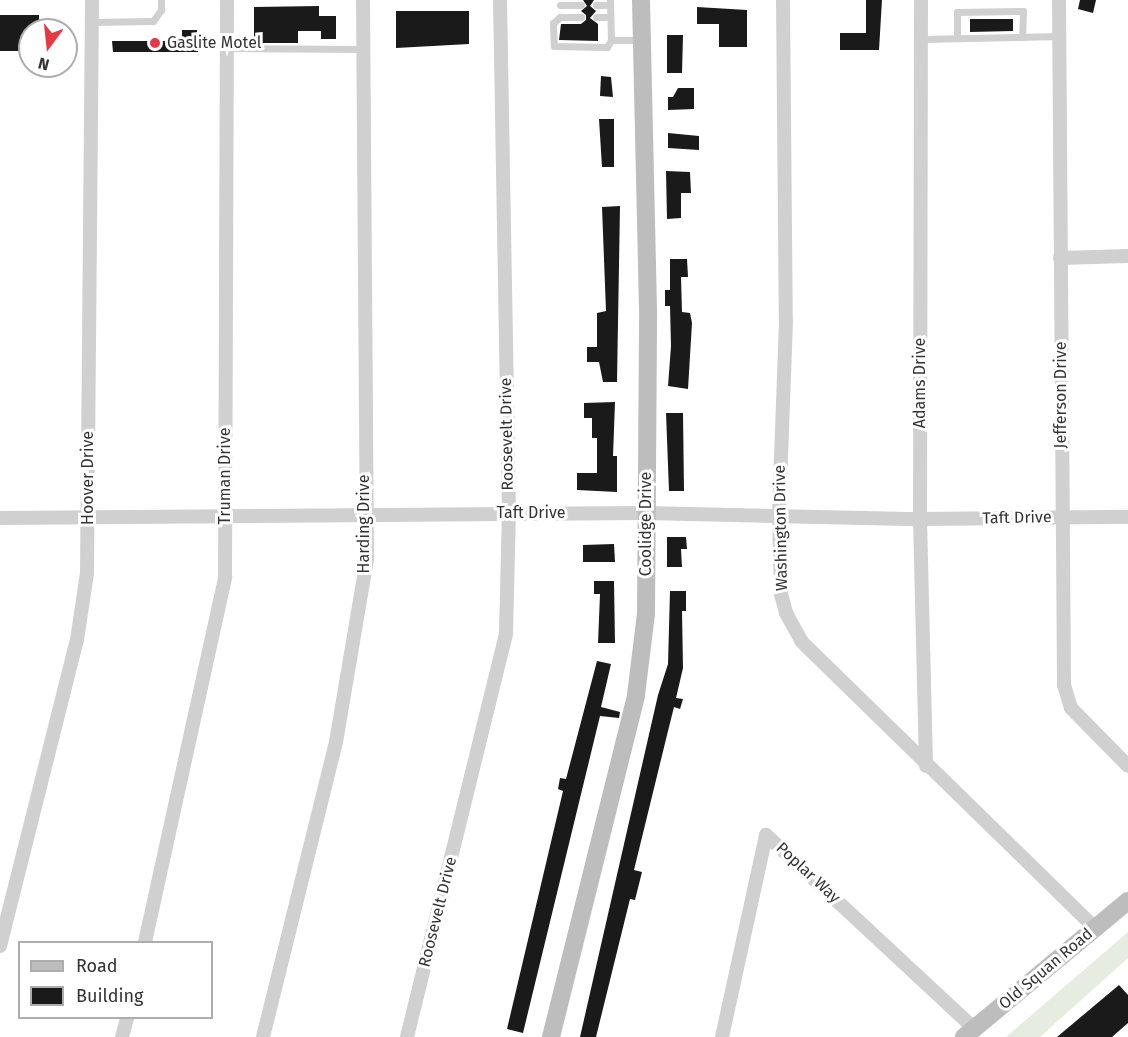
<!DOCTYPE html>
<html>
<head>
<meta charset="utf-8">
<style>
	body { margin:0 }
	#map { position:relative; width:1128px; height:1037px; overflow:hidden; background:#fff; font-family:"Fira Sans",sans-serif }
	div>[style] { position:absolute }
	.green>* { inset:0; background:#e6ecdf }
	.building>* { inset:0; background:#1a1a1a }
	.lane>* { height:7px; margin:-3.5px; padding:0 3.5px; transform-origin:3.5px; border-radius:3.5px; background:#d0d0d0 }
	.street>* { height:14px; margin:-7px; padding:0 7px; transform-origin:7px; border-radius:7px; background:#d0d0d0 }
	.secondary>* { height:18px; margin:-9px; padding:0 9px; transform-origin:9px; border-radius:9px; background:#bdbdbd }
	.dots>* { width:16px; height:16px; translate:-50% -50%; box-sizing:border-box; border:3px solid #fff; border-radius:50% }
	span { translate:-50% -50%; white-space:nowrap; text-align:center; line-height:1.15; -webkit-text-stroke:6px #fff; paint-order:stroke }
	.poi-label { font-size:16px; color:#333 }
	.left { translate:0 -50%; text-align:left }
	.street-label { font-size:16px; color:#333 }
	.legend { position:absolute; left:18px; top:941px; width:195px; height:78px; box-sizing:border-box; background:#fff; border:2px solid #adadad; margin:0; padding:8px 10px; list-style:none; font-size:18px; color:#333 }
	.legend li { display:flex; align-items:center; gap:12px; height:30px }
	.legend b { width:30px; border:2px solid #adadad }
	.north { position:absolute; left:18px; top:18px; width:60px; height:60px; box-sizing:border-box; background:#fff; border:2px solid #adadad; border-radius:50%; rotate:195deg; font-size:16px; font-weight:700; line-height:24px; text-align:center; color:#333 }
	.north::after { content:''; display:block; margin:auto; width:21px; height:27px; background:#e63946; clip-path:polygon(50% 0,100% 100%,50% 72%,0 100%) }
</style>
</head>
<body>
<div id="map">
	<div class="green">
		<i style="clip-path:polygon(1128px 932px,1128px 958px,1040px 1037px,1006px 1037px)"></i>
	</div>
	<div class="building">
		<i style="clip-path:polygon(583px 0,594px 0,590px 6px,596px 11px,590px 18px,598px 24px,598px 41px,559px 40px,561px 24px,581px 24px,586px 20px,586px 15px,581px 11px,587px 6px)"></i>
		<i style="clip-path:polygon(866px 0,882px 0,879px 50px,840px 50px,840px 33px,866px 33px)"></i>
		<i style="clip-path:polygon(1080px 0,1096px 0,1093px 13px,1078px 9px)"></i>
		<i style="clip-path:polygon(319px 6px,319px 16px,336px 16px,336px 39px,321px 39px,321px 31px,298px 31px,298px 43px,254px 43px,254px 7px)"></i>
		<i style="clip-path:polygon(697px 7px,747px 10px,747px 47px,719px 47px,719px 24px,697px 24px)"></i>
		<i style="clip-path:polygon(396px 11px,469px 11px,469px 44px,396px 48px)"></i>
		<i style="clip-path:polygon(0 15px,39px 15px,39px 30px,30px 30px,30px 51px,0 51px)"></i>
		<i style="clip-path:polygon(970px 19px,1013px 19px,1013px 31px,970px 32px)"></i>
		<i style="clip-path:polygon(182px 30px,197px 30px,198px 52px,113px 52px,112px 41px,182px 41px)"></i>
		<i style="clip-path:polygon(667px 35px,683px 35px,682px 73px,667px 73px)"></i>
		<i style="clip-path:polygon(601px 76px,611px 77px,613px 97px,600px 96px)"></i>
		<i style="clip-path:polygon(678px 88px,694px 88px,694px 109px,668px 110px,668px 97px,673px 97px)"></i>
		<i style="clip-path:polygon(599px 119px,614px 119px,614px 167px,602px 167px)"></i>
		<i style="clip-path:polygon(668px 133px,699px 136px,699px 150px,668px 148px)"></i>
		<i style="clip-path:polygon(666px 171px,690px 172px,691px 193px,681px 193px,681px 218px,667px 219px)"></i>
		<i style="clip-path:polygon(620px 206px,617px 382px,603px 382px,599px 362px,587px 362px,587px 347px,597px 347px,597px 313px,606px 311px,602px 207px)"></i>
		<i style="clip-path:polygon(670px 259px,687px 259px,688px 277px,681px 277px,682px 312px,690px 313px,692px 323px,688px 389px,668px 386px,671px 346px,670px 306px,665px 306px,665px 290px,670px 290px)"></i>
		<i style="clip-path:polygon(615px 402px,613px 456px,617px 456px,617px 492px,577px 490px,577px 473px,597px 473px,597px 438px,592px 438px,592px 418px,584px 418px,584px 403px)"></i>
		<i style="clip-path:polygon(666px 413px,683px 413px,684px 491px,669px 491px)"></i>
		<i style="clip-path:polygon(667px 537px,686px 537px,687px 549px,681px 549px,682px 567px,667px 567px)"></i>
		<i style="clip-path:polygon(614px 544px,615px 562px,583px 562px,583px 545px)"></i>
		<i style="clip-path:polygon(594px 581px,614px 581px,615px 643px,598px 643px,600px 594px,594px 594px)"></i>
		<i style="clip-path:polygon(670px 591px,686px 591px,686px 611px,682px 611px,683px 668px,676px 698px,683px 699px,680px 709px,674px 707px,668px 731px,634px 870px,642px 872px,635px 900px,630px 899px,596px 1037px,580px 1037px,658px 695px,668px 664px)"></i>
		<i style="clip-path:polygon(597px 661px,611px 664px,601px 707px,620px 712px,619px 718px,600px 716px,523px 1033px,507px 1029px,563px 791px,558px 789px,560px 778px,566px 779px)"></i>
		<i style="clip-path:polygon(1119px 985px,1128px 995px,1128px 1023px,1112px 1037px,1057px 1037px)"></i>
	</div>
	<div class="lane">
		<i style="left:610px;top:0;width:40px;rotate:88.6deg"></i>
		<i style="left:611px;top:40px;width:29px"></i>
		<i style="left:560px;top:5px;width:21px"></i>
		<i style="left:596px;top:5px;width:14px"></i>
		<i style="left:581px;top:17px;width:21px;rotate:180deg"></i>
		<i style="left:560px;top:17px;width:9px;rotate:139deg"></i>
		<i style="left:553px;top:23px;width:23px;rotate:88deg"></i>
		<i style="left:554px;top:46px;width:53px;rotate:1.1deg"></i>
		<i style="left:607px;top:47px;width:8px;rotate:-60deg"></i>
		<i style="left:596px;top:17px;width:14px"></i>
		<i style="left:91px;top:22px;width:62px;rotate:-0.9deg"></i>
		<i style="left:153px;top:21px;width:14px;rotate:-54deg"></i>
		<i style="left:161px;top:10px;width:10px;rotate:-90deg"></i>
		<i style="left:957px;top:38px;width:26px;rotate:-90deg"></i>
		<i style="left:957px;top:12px;width:66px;rotate:-0.9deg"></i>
		<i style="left:1023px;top:11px;width:26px;rotate:92deg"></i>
		<i style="left:921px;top:39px;width:139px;rotate:-1.2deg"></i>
		<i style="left:227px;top:48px;width:136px;rotate:0.4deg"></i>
	</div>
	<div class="street">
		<i style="left:783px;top:0;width:321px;rotate:89.5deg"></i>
		<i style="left:786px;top:321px;width:193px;rotate:92.1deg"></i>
		<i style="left:779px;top:514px;width:80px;rotate:88.6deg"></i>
		<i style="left:781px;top:594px;width:20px;rotate:75deg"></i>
		<i style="left:786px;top:613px;width:33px;rotate:61deg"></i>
		<i style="left:802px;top:642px;width:409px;rotate:44.3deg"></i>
		<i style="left:921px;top:0;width:519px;rotate:90.11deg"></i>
		<i style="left:920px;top:519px;width:247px;rotate:88.6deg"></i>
		<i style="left:1059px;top:0;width:685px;rotate:89.58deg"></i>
		<i style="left:1064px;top:685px;width:24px;rotate:73deg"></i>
		<i style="left:1071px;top:708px;width:81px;rotate:45.5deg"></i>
		<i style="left:1060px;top:258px;width:68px;rotate:-1.7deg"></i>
		<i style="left:0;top:518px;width:646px;rotate:-0.44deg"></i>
		<i style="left:646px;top:513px;width:274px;rotate:1.3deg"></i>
		<i style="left:920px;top:519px;width:208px;rotate:-0.6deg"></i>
		<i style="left:145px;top:942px;width:374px;rotate:-77.6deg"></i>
		<i style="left:225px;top:577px;width:577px;rotate:-89.8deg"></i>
		<i style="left:0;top:946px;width:316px;rotate:-75.9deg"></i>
		<i style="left:77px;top:640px;width:68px;rotate:-81.5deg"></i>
		<i style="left:87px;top:573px;width:573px;rotate:-89.5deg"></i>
		<i style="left:122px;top:1037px;width:20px;rotate:-75deg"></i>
		<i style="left:263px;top:1037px;width:304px;rotate:-76.1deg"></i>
		<i style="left:336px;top:742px;width:187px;rotate:-80.4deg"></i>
		<i style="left:367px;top:558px;width:558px;rotate:-90.41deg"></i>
		<i style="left:407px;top:1037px;width:416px;rotate:-76.2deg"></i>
		<i style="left:506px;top:633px;width:119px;rotate:-88.6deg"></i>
		<i style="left:509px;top:514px;width:514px;rotate:-91deg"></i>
		<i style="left:722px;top:1037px;width:207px;rotate:-77.7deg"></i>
		<i style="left:766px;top:835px;width:284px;rotate:42.9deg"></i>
	</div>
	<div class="secondary">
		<i style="left:551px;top:1037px;width:352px;rotate:-76deg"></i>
		<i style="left:636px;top:695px;width:82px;rotate:-83deg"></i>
		<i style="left:646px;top:614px;width:305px;rotate:-89.6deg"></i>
		<i style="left:648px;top:309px;width:309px;rotate:-91.3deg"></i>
		<i style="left:964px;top:1037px;width:213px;rotate:-39.7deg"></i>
	</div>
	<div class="dots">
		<i style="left:155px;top:43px;background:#e63946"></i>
	</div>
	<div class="poi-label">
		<span class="left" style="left:167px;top:43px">Gaslite Motel</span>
	</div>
	<div class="street-label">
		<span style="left:920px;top:383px;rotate:-90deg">Adams Drive</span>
		<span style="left:1061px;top:395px;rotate:-90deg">Jefferson Drive</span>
		<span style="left:507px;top:434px;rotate:-91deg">Roosevelt Drive</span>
		<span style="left:225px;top:476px;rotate:-90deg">Truman Drive</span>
		<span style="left:88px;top:478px;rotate:-90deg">Hoover Drive</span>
		<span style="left:531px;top:513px">Taft Drive</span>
		<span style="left:1017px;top:518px;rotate:-1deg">Taft Drive</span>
		<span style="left:364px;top:524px;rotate:-90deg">Harding Drive</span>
		<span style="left:646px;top:524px;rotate:-90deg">Coolidge Drive</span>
		<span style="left:781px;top:528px;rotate:-91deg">Washington Drive</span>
		<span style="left:808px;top:873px;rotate:43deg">Poplar Way</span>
		<span style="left:438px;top:912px;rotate:-76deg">Roosevelt Drive</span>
		<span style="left:1046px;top:969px;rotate:-40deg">Old Squan Road</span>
	</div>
	<ul class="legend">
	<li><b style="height:8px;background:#bdbdbd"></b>Road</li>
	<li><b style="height:16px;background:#1a1a1a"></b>Building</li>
	</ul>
	<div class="north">N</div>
</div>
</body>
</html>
